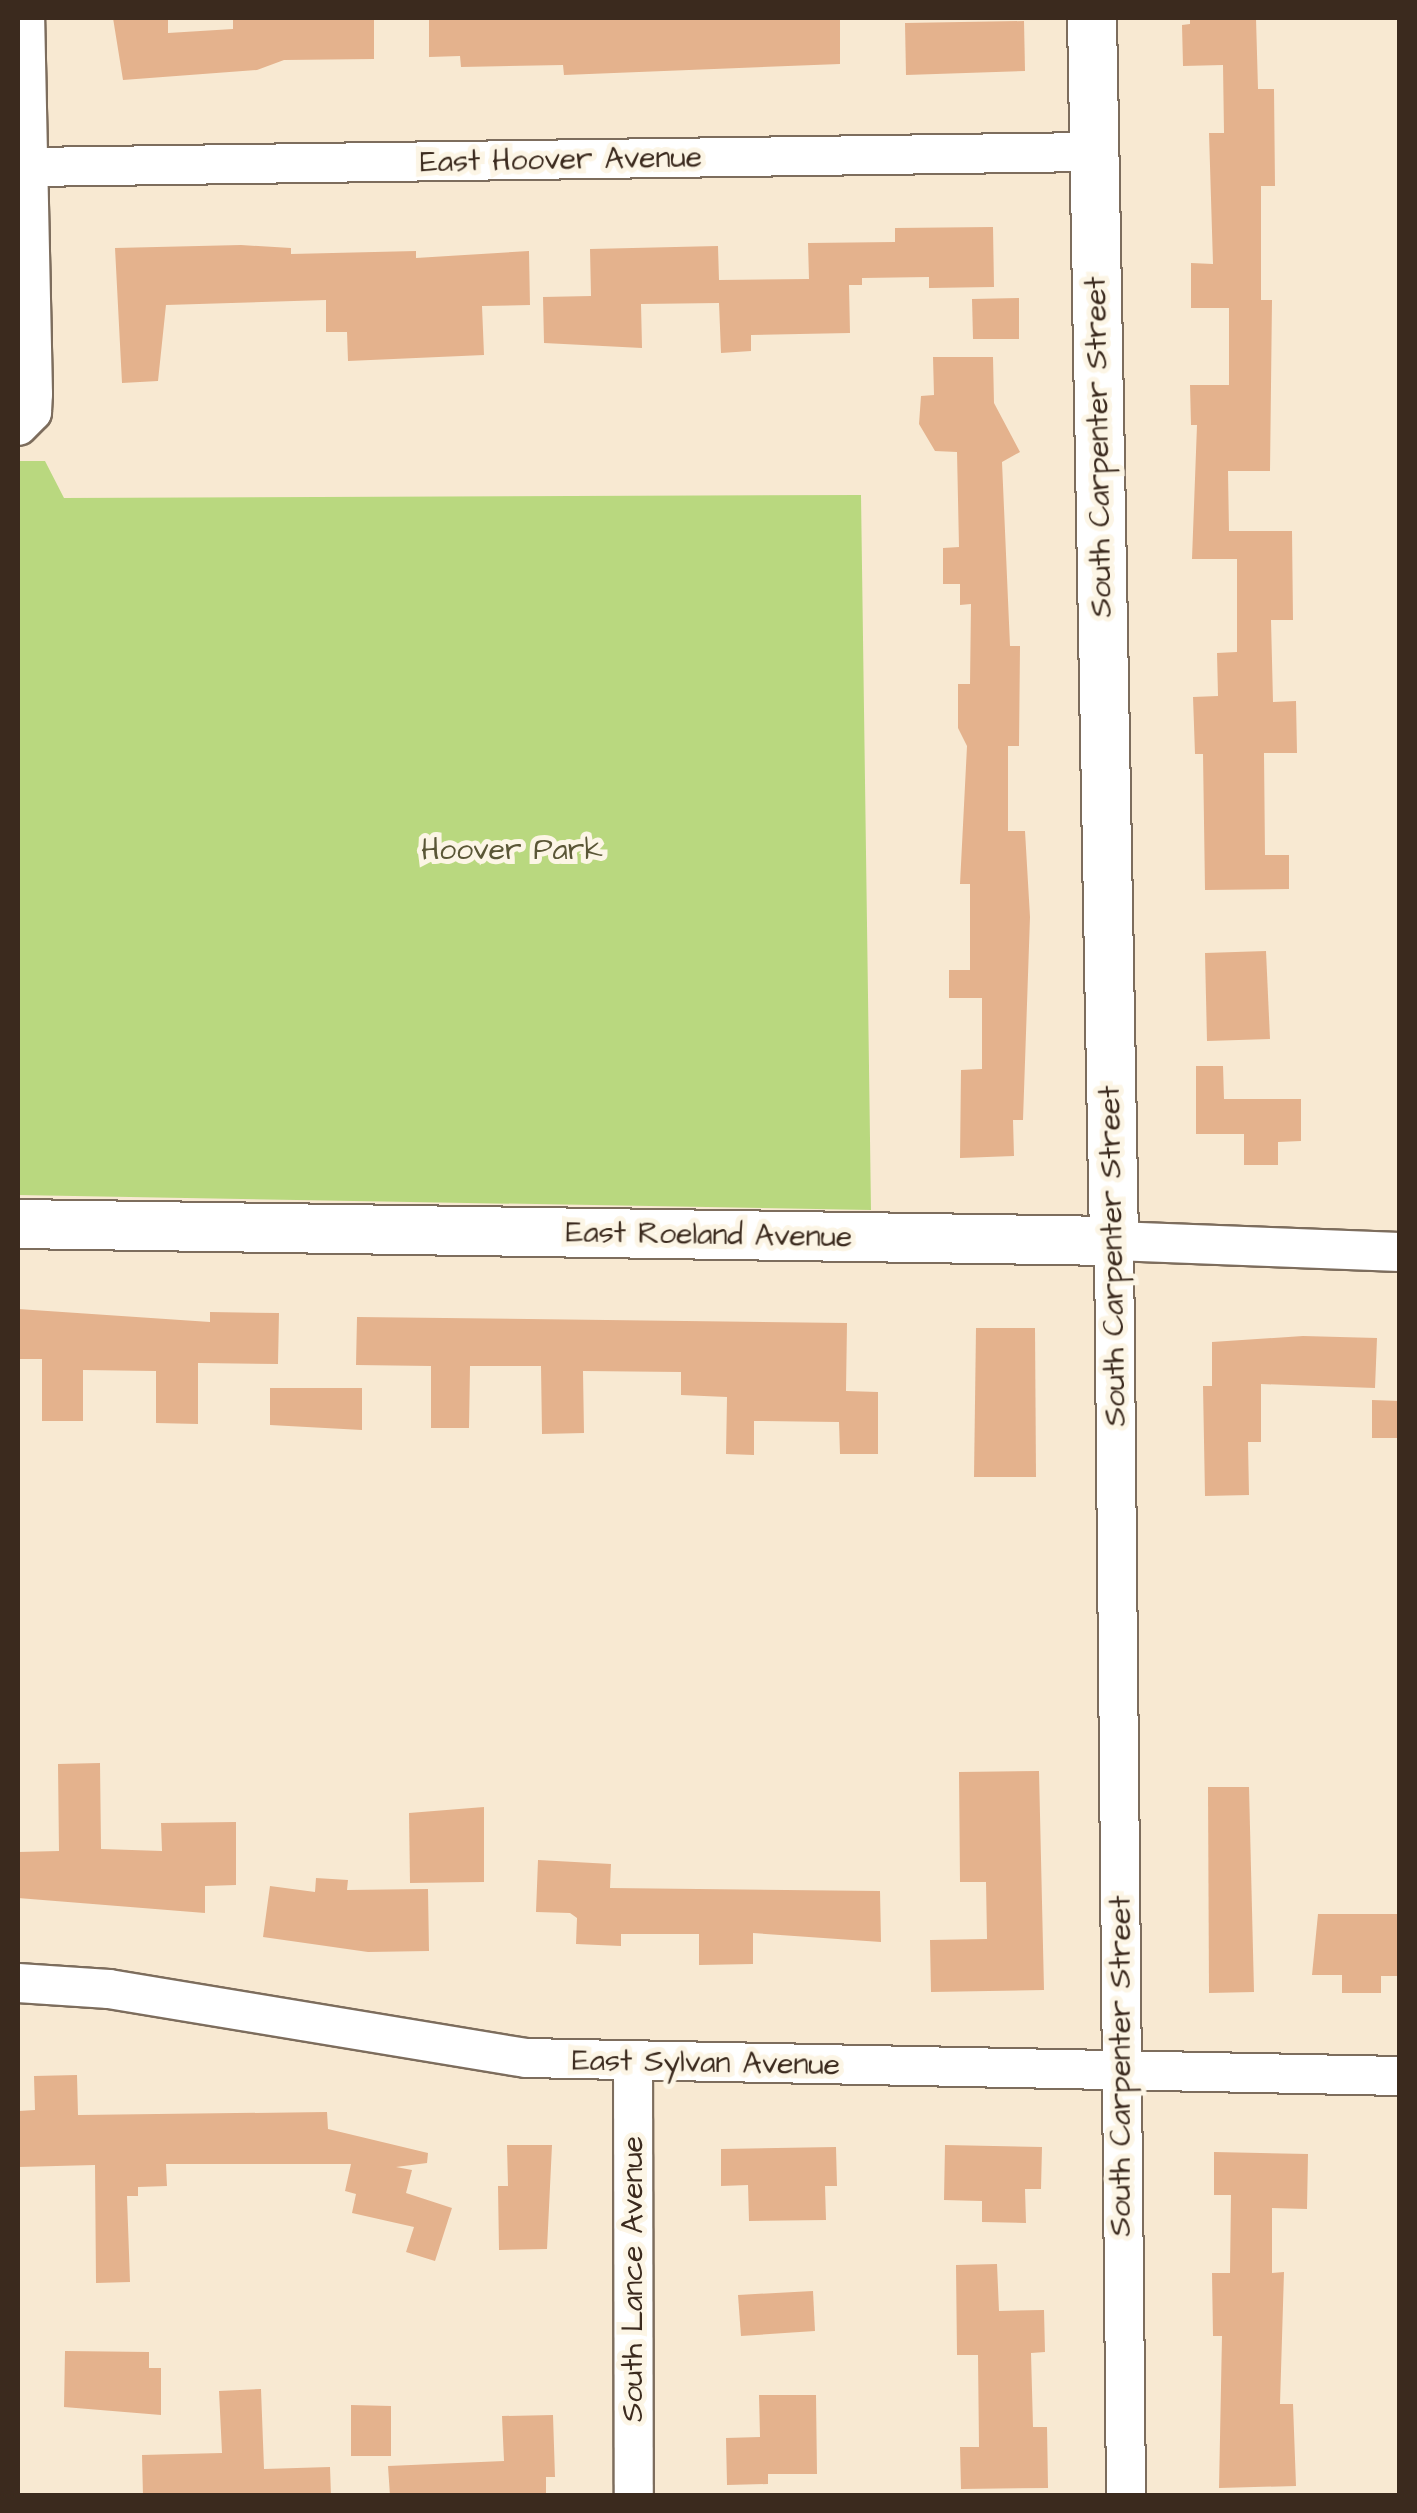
<!DOCTYPE html>
<html>
<head>
<meta charset="utf-8">
<style>
	body { margin:0 }
	#map { position:relative; width:1417px; height:2513px; overflow:hidden; background:#f8e9d2; font-family:"Architects Daughter",sans-serif }
	div>[style] { position:absolute }
	.green>* { inset:0; background:#b9d87f }
	.building>* { inset:0; background:#e4b28d }
	.roads { filter:drop-shadow(2px 0 #7d6d5d) drop-shadow(-2px 0 #7d6d5d) drop-shadow(0 2px #7d6d5d) drop-shadow(0 -2px #7d6d5d) }
	.minor>* { height:38px; margin:-19px; padding:0 19px; transform-origin:19px; border-radius:19px; background:#fff }
	.tertiary>* { height:48px; margin:-24px; padding:0 24px; transform-origin:24px; border-radius:24px; background:#fff }
	span { translate:-50% -50%; white-space:nowrap; text-align:center; line-height:1.15; -webkit-text-stroke:10px #fcf5e5; paint-order:stroke }
	.street-label { font-size:30px; color:#3b2a1e }
	.park-label { font-size:30px; color:#5a5636 }
	.frame { position:absolute; inset:0; border:20px solid #3b2a1e; pointer-events:none }
</style>
</head>
<body>
<div id="map">
	<div class="green">
		<i style="clip-path:polygon(18px 461px,45px 461px,64px 498px,861px 495px,871px 1210px,18px 1195px)"></i>
	</div>
	<div class="building">
		<i style="clip-path:polygon(113px 18px,168px 18px,168px 33px,233px 29px,233px 18px,374px 18px,374px 59px,284px 60px,257px 70px,123px 80px)"></i>
		<i style="clip-path:polygon(429px 18px,840px 18px,840px 64px,564px 75px,563px 65px,461px 67px,460px 56px,429px 57px)"></i>
		<i style="clip-path:polygon(1190px 18px,1256px 18px,1258px 89px,1274px 89px,1275px 186px,1261px 186px,1261px 300px,1272px 300px,1270px 471px,1228px 471px,1229px 531px,1292px 531px,1293px 620px,1271px 620px,1273px 702px,1296px 701px,1297px 753px,1264px 753px,1265px 855px,1289px 855px,1289px 889px,1205px 890px,1203px 754px,1195px 754px,1193px 697px,1218px 696px,1217px 653px,1237px 652px,1237px 559px,1192px 559px,1197px 425px,1191px 425px,1190px 385px,1229px 385px,1229px 308px,1191px 308px,1191px 263px,1213px 264px,1209px 133px,1224px 133px,1223px 65px,1183px 66px,1182px 25px,1190px 24px)"></i>
		<i style="clip-path:polygon(1024px 21px,1025px 71px,906px 75px,905px 23px)"></i>
		<i style="clip-path:polygon(993px 227px,994px 287px,929px 288px,929px 277px,862px 278px,862px 285px,849px 285px,850px 333px,751px 335px,751px 351px,721px 353px,719px 303px,641px 304px,642px 348px,544px 343px,543px 297px,591px 296px,590px 249px,718px 246px,719px 280px,809px 279px,808px 243px,895px 242px,895px 228px)"></i>
		<i style="clip-path:polygon(241px 245px,291px 248px,291px 254px,416px 251px,416px 258px,529px 251px,530px 305px,482px 306px,484px 355px,348px 361px,347px 332px,326px 332px,326px 300px,166px 305px,158px 381px,122px 383px,115px 248px)"></i>
		<i style="clip-path:polygon(1019px 298px,1019px 339px,973px 339px,972px 299px)"></i>
		<i style="clip-path:polygon(933px 357px,993px 357px,994px 403px,1020px 452px,1002px 462px,1010px 646px,1020px 646px,1019px 746px,1008px 746px,1008px 831px,1025px 831px,1030px 917px,1023px 1120px,1013px 1120px,1014px 1156px,960px 1158px,961px 1070px,982px 1069px,982px 998px,949px 998px,949px 970px,970px 970px,970px 884px,960px 884px,967px 746px,958px 728px,958px 684px,970px 684px,971px 604px,960px 605px,960px 584px,943px 584px,943px 548px,959px 547px,957px 452px,935px 451px,919px 424px,921px 396px,934px 395px)"></i>
		<i style="clip-path:polygon(1266px 951px,1270px 1039px,1207px 1041px,1205px 953px)"></i>
		<i style="clip-path:polygon(1196px 1066px,1223px 1066px,1224px 1099px,1301px 1099px,1301px 1141px,1278px 1142px,1278px 1165px,1244px 1165px,1244px 1134px,1196px 1134px)"></i>
		<i style="clip-path:polygon(18px 1309px,210px 1322px,210px 1312px,279px 1313px,278px 1364px,198px 1363px,198px 1424px,156px 1423px,156px 1371px,83px 1370px,83px 1421px,42px 1421px,42px 1359px,18px 1359px)"></i>
		<i style="clip-path:polygon(357px 1317px,847px 1323px,846px 1391px,878px 1392px,878px 1454px,840px 1454px,839px 1422px,754px 1421px,754px 1455px,726px 1454px,727px 1397px,681px 1395px,681px 1372px,583px 1371px,584px 1433px,542px 1434px,541px 1366px,470px 1366px,469px 1428px,431px 1428px,431px 1366px,356px 1365px)"></i>
		<i style="clip-path:polygon(976px 1328px,1035px 1328px,1036px 1477px,974px 1477px)"></i>
		<i style="clip-path:polygon(1303px 1336px,1377px 1338px,1375px 1388px,1261px 1384px,1261px 1442px,1248px 1442px,1249px 1495px,1205px 1496px,1203px 1386px,1212px 1386px,1212px 1342px)"></i>
		<i style="clip-path:polygon(270px 1388px,362px 1388px,362px 1430px,270px 1425px)"></i>
		<i style="clip-path:polygon(1372px 1400px,1400px 1401px,1400px 1438px,1372px 1438px)"></i>
		<i style="clip-path:polygon(100px 1763px,101px 1849px,162px 1851px,161px 1823px,236px 1822px,236px 1885px,205px 1886px,205px 1913px,18px 1898px,18px 1852px,59px 1851px,58px 1764px)"></i>
		<i style="clip-path:polygon(1039px 1771px,1044px 1990px,931px 1992px,930px 1940px,987px 1939px,986px 1882px,960px 1882px,959px 1772px)"></i>
		<i style="clip-path:polygon(1208px 1787px,1249px 1787px,1254px 1992px,1209px 1993px)"></i>
		<i style="clip-path:polygon(484px 1807px,484px 1882px,410px 1883px,409px 1813px)"></i>
		<i style="clip-path:polygon(538px 1860px,611px 1864px,610px 1888px,880px 1891px,881px 1942px,753px 1933px,753px 1964px,699px 1965px,699px 1934px,621px 1934px,621px 1946px,576px 1944px,577px 1918px,570px 1913px,536px 1912px)"></i>
		<i style="clip-path:polygon(316px 1878px,348px 1880px,347px 1890px,428px 1889px,429px 1951px,368px 1952px,263px 1937px,270px 1886px,315px 1892px)"></i>
		<i style="clip-path:polygon(1318px 1914px,1400px 1914px,1400px 1976px,1381px 1976px,1381px 1993px,1342px 1993px,1342px 1975px,1312px 1975px)"></i>
		<i style="clip-path:polygon(77px 2075px,78px 2115px,327px 2112px,328px 2129px,428px 2153px,427px 2163px,396px 2167px,412px 2170px,406px 2193px,452px 2208px,435px 2261px,406px 2252px,414px 2227px,352px 2213px,356px 2194px,345px 2191px,351px 2164px,166px 2164px,167px 2186px,138px 2187px,138px 2196px,127px 2196px,130px 2282px,96px 2283px,95px 2165px,18px 2167px,18px 2111px,35px 2110px,34px 2076px)"></i>
		<i style="clip-path:polygon(507px 2145px,552px 2145px,547px 2249px,499px 2250px,498px 2186px,508px 2186px)"></i>
		<i style="clip-path:polygon(945px 2145px,1042px 2147px,1041px 2189px,1025px 2189px,1026px 2223px,982px 2222px,982px 2201px,944px 2200px)"></i>
		<i style="clip-path:polygon(836px 2147px,837px 2186px,825px 2186px,826px 2220px,749px 2221px,748px 2185px,721px 2186px,721px 2149px)"></i>
		<i style="clip-path:polygon(1214px 2152px,1308px 2154px,1307px 2209px,1272px 2208px,1272px 2273px,1284px 2272px,1280px 2404px,1293px 2404px,1296px 2486px,1219px 2488px,1222px 2336px,1213px 2336px,1212px 2273px,1230px 2273px,1231px 2195px,1214px 2195px)"></i>
		<i style="clip-path:polygon(997px 2264px,999px 2311px,1044px 2310px,1045px 2352px,1031px 2353px,1033px 2427px,1047px 2427px,1048px 2488px,961px 2489px,960px 2447px,979px 2447px,978px 2355px,957px 2355px,956px 2265px)"></i>
		<i style="clip-path:polygon(813px 2291px,815px 2331px,741px 2336px,738px 2295px)"></i>
		<i style="clip-path:polygon(65px 2351px,149px 2352px,149px 2368px,161px 2368px,161px 2415px,64px 2407px)"></i>
		<i style="clip-path:polygon(261px 2389px,264px 2469px,330px 2467px,331px 2496px,143px 2496px,142px 2455px,222px 2453px,219px 2391px)"></i>
		<i style="clip-path:polygon(759px 2395px,816px 2395px,817px 2474px,768px 2474px,768px 2484px,727px 2485px,726px 2438px,760px 2437px)"></i>
		<i style="clip-path:polygon(351px 2405px,391px 2406px,391px 2456px,351px 2456px)"></i>
		<i style="clip-path:polygon(553px 2415px,555px 2477px,546px 2477px,546px 2496px,390px 2496px,388px 2466px,504px 2461px,502px 2416px)"></i>
	</div>
	<div class="roads">
		<div class="minor">
			<i style="left:29px;top:167px;width:1064px;rotate:-0.81deg"></i>
			<i style="left:18px;top:426px;width:20px;rotate:-45deg"></i>
			<i style="left:32px;top:412px;width:18px;rotate:-87deg"></i>
			<i style="left:33px;top:394px;width:376px;rotate:-91.2deg"></i>
			<i style="left:18px;top:1983px;width:91px;rotate:3.8deg"></i>
			<i style="left:109px;top:1989px;width:423px;rotate:9.4deg"></i>
			<i style="left:526px;top:2058px;width:874px;rotate:1.18deg"></i>
			<i style="left:633px;top:2062px;width:434px;rotate:89.9deg"></i>
			<i style="left:1126px;top:2496px;width:1255px;rotate:-90.55deg"></i>
			<i style="left:1114px;top:1241px;width:286px;rotate:2.2deg"></i>
		</div>
		<div class="tertiary">
			<i style="left:18px;top:1224px;width:1096px;rotate:0.89deg"></i>
			<i style="left:1114px;top:1241px;width:1223px;rotate:-91.03deg"></i>
		</div>
	</div>
	<div class="street-label">
		<span style="left:561px;top:160px;rotate:-1deg">East Hoover Avenue</span>
		<span style="left:1099px;top:447px;rotate:-91deg">South Carpenter Street</span>
		<span style="left:709px;top:1235px;rotate:1deg">East Roeland Avenue</span>
		<span style="left:1113px;top:1256px;rotate:-91deg">South Carpenter Street</span>
		<span style="left:706px;top:2063px;rotate:1deg">East Sylvan Avenue</span>
		<span style="left:1121px;top:2066px;rotate:-90deg">South Carpenter Street</span>
		<span style="left:633px;top:2279px;rotate:-90deg">South Lance Avenue</span>
	</div>
	<div class="park-label">
		<span style="left:512px;top:850px">Hoover Park</span>
	</div>
	<div class="frame"></div>
</div>
</body>
</html>
